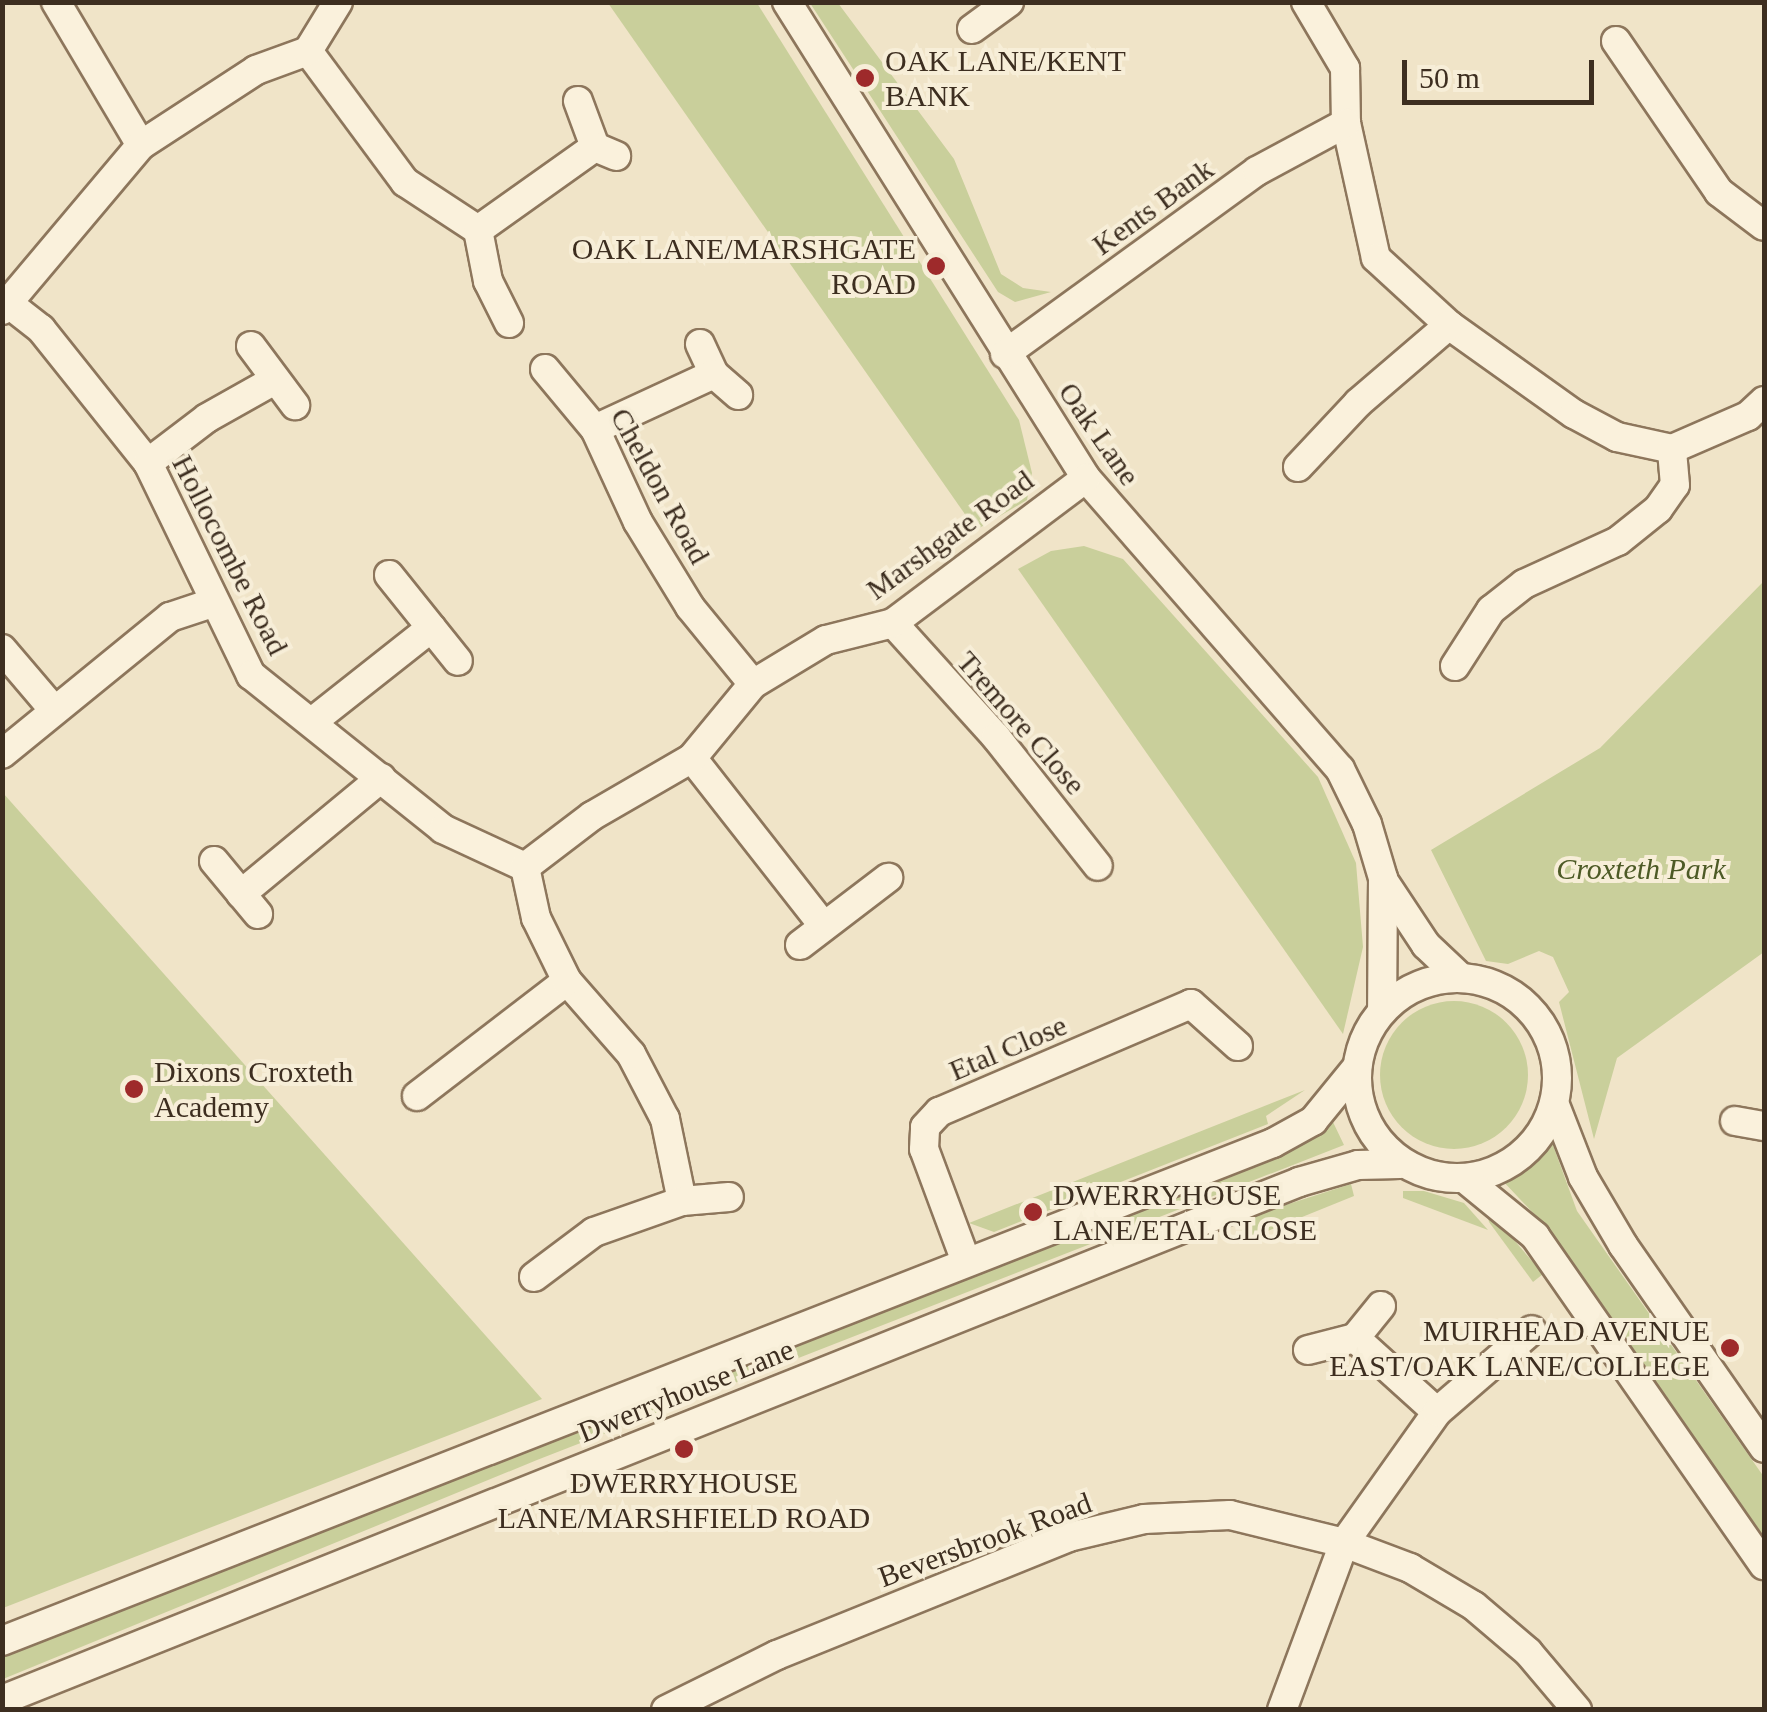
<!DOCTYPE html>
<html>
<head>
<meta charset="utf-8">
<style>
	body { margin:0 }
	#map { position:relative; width:1767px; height:1712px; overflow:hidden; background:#f0e4c8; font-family:Georgia,serif }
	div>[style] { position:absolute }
	.green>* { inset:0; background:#c9cf9b }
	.round { border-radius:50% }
	.roads { filter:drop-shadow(2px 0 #8d765c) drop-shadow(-2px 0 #8d765c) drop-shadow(0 2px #8d765c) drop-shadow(0 -2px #8d765c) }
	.minor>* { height:28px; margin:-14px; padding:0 14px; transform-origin:14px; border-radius:14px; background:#faf1dc }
	.minor>.ring { margin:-14px; padding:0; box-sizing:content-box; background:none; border:28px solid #faf1dc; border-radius:50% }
	.dots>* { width:28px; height:28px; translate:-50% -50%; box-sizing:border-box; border:5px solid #f7eed8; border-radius:50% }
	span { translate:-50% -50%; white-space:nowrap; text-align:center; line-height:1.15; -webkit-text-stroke:8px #f7eed8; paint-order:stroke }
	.poi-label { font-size:30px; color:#3d2e20 }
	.left { translate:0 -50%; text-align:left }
	.right { translate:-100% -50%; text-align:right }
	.street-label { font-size:30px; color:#3d2e20 }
	.park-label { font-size:30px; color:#4d5a26; font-style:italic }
	.frame { position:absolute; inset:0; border:5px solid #3d2e20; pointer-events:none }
	.scale { position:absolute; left:1402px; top:60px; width:192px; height:45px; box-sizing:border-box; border:5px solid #3d2e20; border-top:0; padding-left:12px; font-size:30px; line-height:35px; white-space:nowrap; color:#3d2e20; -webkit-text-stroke:8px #f7eed8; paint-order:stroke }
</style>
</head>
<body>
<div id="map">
	<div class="green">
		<i style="clip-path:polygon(608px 3px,757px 3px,1019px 420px,1032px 473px,1027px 500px,976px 530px)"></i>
		<i style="clip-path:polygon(810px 3px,838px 3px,954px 159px,1001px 274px,1023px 288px,1051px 292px,1015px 302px,998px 292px)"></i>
		<i style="clip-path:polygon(1084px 546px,1123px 559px,1318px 777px,1356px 863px,1363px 947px,1343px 1034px,1018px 569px,1051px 551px)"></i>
		<i style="clip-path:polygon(1764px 581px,1764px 952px,1617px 1058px,1594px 1139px,1559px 1002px,1569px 992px,1553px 957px,1539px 951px,1508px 964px,1486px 961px,1431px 850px,1600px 748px)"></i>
		<i style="clip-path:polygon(3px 793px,542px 1399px,3px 1608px,2px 1608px)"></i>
		<i class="round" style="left:1380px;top:1001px;width:148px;height:148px"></i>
		<i style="clip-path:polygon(1305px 1090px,1266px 1116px,1268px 1124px,994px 1232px,969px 1223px)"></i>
		<i style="clip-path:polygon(1332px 1120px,1344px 1145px,537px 1460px,3px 1679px,3px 1651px)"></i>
		<i style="clip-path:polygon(1550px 1137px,1577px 1211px,1764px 1477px,1764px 1537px,1554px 1235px,1500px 1178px,1531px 1159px)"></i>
		<i style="clip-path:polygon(1351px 1184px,1354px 1196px,1243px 1241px,1239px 1220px)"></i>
		<i style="clip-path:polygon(1424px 1191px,1464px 1203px,1488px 1230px,1403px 1198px,1403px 1191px)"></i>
		<i style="clip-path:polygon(1485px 1206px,1543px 1274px,1533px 1282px,1489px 1222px)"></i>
	</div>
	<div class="roads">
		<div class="minor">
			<i style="left:56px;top:2px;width:166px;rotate:59.3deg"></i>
			<i style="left:787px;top:2px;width:562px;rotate:57.86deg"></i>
			<i style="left:1086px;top:478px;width:386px;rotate:48.9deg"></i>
			<i style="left:1340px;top:769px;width:61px;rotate:63.9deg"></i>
			<i style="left:1367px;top:824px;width:56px;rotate:73.5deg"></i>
			<i style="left:1383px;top:878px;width:130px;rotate:90.4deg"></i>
			<i style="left:1306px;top:2px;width:77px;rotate:59.4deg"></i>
			<i style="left:1345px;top:68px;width:55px;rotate:89deg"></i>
			<i style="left:1346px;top:123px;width:138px;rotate:77.5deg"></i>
			<i style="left:1376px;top:258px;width:99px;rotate:42.5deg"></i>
			<i style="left:1449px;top:325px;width:153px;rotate:35.5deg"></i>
			<i style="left:1574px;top:414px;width:49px;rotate:28.1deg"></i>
			<i style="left:1617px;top:437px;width:56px;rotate:12.3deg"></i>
			<i style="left:1672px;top:449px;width:83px;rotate:-23.5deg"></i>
			<i style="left:1748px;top:416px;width:22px;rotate:-43deg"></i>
			<i style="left:972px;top:29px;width:46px;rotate:-36.1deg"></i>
			<i style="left:1616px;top:41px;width:183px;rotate:55.7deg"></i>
			<i style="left:1719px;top:192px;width:56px;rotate:37.1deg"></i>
			<i style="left:308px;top:51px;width:163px;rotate:53.5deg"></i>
			<i style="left:405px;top:182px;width:87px;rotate:33.3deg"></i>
			<i style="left:478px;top:230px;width:52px;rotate:78.9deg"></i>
			<i style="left:488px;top:281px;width:47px;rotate:63.4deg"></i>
			<i style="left:578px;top:101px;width:49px;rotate:69.7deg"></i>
			<i style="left:595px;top:147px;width:23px;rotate:23deg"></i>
			<i style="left:478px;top:230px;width:143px;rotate:-35.4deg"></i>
			<i style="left:9px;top:304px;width:41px;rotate:38deg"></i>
			<i style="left:41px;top:329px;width:171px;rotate:51.4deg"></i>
			<i style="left:148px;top:463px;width:236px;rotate:64.1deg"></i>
			<i style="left:251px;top:675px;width:246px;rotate:38.7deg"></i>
			<i style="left:443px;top:829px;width:90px;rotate:24.9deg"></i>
			<i style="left:2px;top:310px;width:216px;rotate:-49.9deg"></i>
			<i style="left:141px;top:145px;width:137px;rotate:-33.1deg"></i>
			<i style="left:256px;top:70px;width:55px;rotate:-20.1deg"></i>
			<i style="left:308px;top:51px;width:57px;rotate:-58.5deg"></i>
			<i style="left:700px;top:344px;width:33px;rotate:65deg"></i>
			<i style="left:714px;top:374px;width:32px;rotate:41deg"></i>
			<i style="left:251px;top:346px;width:74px;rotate:53.3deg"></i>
			<i style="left:1005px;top:354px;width:311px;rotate:-36deg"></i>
			<i style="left:1257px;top:171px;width:101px;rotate:-28.3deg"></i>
			<i style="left:545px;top:369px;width:78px;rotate:50.2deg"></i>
			<i style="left:595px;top:429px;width:102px;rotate:65.2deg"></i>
			<i style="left:638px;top:522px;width:100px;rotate:58.5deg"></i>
			<i style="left:690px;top:607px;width:99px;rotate:50.7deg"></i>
			<i style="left:595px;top:429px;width:131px;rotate:-24.8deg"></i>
			<i style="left:148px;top:463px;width:74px;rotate:-37.3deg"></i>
			<i style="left:207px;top:418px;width:76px;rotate:-29.3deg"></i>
			<i style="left:1298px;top:467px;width:88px;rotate:-46.8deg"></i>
			<i style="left:1358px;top:403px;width:120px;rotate:-40.6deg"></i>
			<i style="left:389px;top:575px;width:110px;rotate:51.3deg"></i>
			<i style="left:893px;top:623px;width:154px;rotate:47.9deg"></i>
			<i style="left:996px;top:737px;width:164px;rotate:51.7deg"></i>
			<i style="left:2px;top:649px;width:80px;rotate:49.6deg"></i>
			<i style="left:1455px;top:666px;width:67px;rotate:-57.3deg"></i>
			<i style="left:1491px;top:610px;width:42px;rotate:-38.2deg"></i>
			<i style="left:1524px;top:584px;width:103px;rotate:-24.6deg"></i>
			<i style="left:1618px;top:541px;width:51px;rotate:-38.7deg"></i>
			<i style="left:1658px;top:509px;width:29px;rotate:-55deg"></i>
			<i style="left:1675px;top:485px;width:36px;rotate:-95deg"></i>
			<i style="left:312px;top:722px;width:152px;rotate:-38.3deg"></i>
			<i style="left:2px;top:754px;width:217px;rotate:-39.2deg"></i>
			<i style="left:170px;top:617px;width:44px;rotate:-18.4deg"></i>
			<i style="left:692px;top:758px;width:211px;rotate:51.9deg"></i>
			<i style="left:214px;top:861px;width:69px;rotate:50.3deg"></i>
			<i style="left:1383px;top:880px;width:78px;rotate:56.5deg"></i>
			<i style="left:1426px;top:945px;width:47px;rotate:43.3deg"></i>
			<i style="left:241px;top:894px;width:182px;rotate:-39.6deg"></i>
			<i style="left:800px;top:945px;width:111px;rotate:-37.3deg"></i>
			<i class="ring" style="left:1357px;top:978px;width:172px;height:172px"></i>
			<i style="left:417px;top:1096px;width:189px;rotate:-37.5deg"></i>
			<i style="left:1555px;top:1105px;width:77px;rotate:68.7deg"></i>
			<i style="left:1583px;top:1177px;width:79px;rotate:59.5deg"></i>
			<i style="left:1623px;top:1245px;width:247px;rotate:55.2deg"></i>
			<i style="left:1735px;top:1121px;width:29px;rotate:10deg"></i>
			<i style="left:1464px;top:1178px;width:92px;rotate:39.2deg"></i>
			<i style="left:1535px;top:1236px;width:401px;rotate:55.2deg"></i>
			<i style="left:682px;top:1201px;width:84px;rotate:-101.7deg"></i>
			<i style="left:665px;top:1119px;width:73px;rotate:-117.6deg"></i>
			<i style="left:631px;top:1054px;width:97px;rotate:-131.2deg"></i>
			<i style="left:567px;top:981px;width:70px;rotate:-116.2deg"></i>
			<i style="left:536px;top:918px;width:52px;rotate:-102.2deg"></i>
			<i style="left:525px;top:867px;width:84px;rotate:-37.3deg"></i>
			<i style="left:592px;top:816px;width:116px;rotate:-30.1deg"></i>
			<i style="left:692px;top:758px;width:96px;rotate:-50.5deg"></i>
			<i style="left:753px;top:684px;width:85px;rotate:-31.1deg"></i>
			<i style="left:826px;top:640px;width:69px;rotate:-14.2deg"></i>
			<i style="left:893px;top:623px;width:241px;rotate:-36.9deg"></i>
			<i style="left:965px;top:1259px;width:117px;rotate:-110.4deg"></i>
			<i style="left:924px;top:1149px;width:22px;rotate:-87deg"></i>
			<i style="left:925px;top:1127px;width:21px;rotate:-47deg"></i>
			<i style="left:939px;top:1112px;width:274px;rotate:-23.2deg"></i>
			<i style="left:1191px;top:1004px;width:63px;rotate:41.8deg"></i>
			<i style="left:534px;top:1277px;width:75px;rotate:-36.9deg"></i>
			<i style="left:594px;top:1232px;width:93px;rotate:-19.4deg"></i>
			<i style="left:682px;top:1201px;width:47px;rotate:-4.9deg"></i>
			<i style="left:1381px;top:1306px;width:41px;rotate:129.1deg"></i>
			<i style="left:1355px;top:1338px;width:110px;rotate:42.1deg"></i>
			<i style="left:1308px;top:1350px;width:49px;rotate:-14.3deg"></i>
			<i style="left:2px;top:1641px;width:1365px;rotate:-21.4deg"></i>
			<i style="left:1273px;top:1143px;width:46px;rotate:-28.8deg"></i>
			<i style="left:1313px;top:1121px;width:70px;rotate:-50.8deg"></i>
			<i style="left:2px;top:1700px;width:1397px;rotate:-21.77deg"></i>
			<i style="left:1299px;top:1182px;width:61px;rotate:-16.1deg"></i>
			<i style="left:1358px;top:1165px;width:42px;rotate:-1.4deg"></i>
			<i style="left:666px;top:1710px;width:124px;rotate:-26.4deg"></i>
			<i style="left:777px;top:1655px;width:315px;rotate:-22deg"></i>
			<i style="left:1069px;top:1537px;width:77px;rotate:-13.5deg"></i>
			<i style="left:1144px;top:1519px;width:86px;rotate:-2.7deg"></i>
			<i style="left:1230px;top:1515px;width:117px;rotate:13.8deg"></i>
			<i style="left:1344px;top:1543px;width:71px;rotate:20.7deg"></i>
			<i style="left:1410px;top:1568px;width:74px;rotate:30.7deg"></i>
			<i style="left:1474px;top:1606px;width:71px;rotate:40.4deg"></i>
			<i style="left:1528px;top:1652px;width:76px;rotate:49.8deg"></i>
			<i style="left:1282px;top:1710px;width:178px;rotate:-69.6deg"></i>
			<i style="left:1344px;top:1543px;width:161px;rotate:-54.6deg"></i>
			<i style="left:1437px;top:1412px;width:125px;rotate:-40.8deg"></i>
		</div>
	</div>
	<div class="dots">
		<i style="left:865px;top:78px;background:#9e2a2b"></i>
		<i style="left:936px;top:266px;background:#9e2a2b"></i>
		<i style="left:134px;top:1089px;background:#9e2a2b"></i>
		<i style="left:1033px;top:1212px;background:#9e2a2b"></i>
		<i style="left:1730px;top:1348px;background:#9e2a2b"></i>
		<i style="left:684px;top:1449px;background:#9e2a2b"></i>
	</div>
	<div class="poi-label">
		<span class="left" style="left:885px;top:78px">OAK LANE/KENT<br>BANK</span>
		<span class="right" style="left:916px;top:266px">OAK LANE/MARSHGATE<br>ROAD</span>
		<span class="left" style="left:154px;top:1089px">Dixons Croxteth<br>Academy</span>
		<span class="left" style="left:1053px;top:1212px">DWERRYHOUSE<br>LANE/ETAL CLOSE</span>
		<span class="right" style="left:1710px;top:1348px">MUIRHEAD AVENUE<br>EAST/OAK LANE/COLLEGE</span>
		<span style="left:684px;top:1500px">DWERRYHOUSE<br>LANE/MARSHFIELD ROAD</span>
	</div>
	<div class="street-label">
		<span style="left:1153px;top:207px;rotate:-36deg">Kents Bank</span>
		<span style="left:1099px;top:434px;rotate:55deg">Oak Lane</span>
		<span style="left:660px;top:486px;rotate:61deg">Cheldon Road</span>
		<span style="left:950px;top:535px;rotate:-36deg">Marshgate Road</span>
		<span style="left:230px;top:555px;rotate:63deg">Hollocombe Road</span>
		<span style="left:1021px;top:723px;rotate:49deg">Tremore Close</span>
		<span style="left:1008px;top:1048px;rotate:-23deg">Etal Close</span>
		<span style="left:686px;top:1391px;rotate:-22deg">Dwerryhouse Lane</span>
		<span style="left:985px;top:1540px;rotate:-20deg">Beversbrook Road</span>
	</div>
	<div class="park-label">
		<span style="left:1641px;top:869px">Croxteth Park</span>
	</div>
	<div class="frame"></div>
	<div class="scale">50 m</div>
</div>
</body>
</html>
